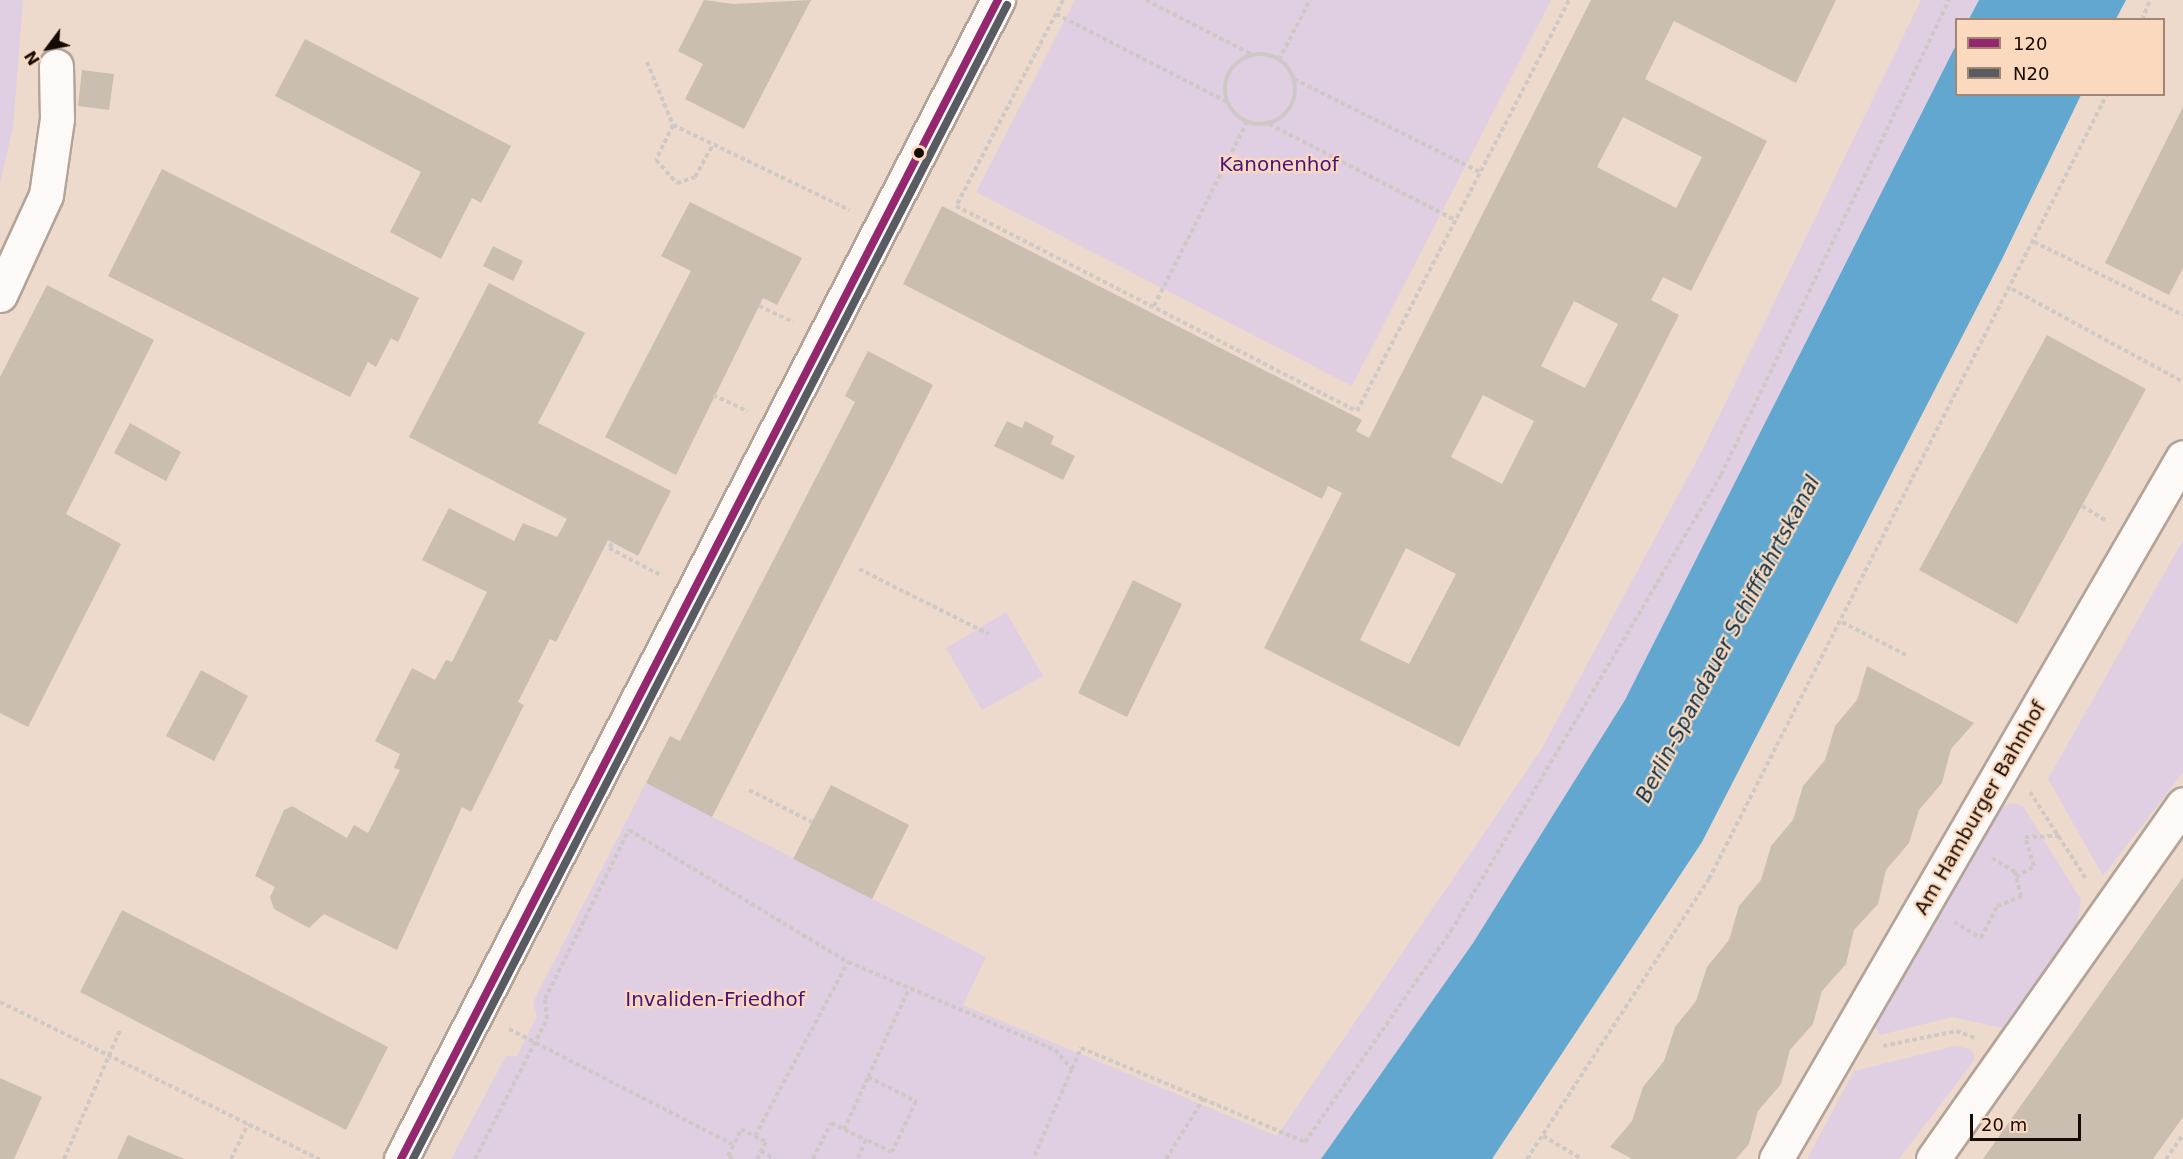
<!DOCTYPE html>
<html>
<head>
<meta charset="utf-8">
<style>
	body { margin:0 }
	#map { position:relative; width:2183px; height:1159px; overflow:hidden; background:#eddacc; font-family:"DejaVu Sans",sans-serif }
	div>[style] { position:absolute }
	.green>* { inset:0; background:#e0cee3 }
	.water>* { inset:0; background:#62a7cf }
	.building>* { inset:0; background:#cabeb1 }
	.path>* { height:4px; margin-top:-2px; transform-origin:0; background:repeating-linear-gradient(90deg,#cfc9c5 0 4.5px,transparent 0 7.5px) }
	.path>.ring { margin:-2px; padding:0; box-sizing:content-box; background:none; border:4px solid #cfc9c5; border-radius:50% }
	.roads { filter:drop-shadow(2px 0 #b3a499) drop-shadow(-2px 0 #b3a499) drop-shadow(0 2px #b3a499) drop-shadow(0 -2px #b3a499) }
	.minor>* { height:33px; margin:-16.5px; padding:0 16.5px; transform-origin:16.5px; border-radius:16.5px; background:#fcf9f7 }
	.bus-1>* { height:8px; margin:-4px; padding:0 4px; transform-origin:4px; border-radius:4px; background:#95276e }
	.bus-2>* { height:8px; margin:-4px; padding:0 4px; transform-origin:4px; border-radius:4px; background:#595b62 }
	.dots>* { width:16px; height:16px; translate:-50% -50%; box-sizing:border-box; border:3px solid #fbd9be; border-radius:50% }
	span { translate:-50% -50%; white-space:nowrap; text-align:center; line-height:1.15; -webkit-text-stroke:4.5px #fbd9be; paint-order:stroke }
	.park-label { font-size:20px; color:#49127d }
	.street-label { font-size:20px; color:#160b03 }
	.water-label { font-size:21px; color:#08334d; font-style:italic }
	.legend { position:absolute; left:1955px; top:18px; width:210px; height:78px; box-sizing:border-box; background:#fbd9be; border:2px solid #9f8773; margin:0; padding:8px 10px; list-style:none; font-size:18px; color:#160b03 }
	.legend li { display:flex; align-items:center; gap:12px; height:30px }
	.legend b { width:30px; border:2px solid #9f8773 }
	.north { position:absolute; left:18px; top:18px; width:60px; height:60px; -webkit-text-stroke:4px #fbd9be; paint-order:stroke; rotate:238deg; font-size:16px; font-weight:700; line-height:24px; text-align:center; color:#160b03 }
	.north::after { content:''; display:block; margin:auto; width:21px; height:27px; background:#160b03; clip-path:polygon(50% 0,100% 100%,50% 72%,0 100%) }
	.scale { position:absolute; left:1970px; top:1114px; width:111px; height:27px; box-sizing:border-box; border:3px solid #160b03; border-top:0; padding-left:8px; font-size:18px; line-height:21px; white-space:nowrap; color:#160b03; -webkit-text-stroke:4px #fbd9be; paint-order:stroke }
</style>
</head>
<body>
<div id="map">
	<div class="green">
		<i style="clip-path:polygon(0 0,23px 0,13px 127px,0 184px)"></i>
		<i style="clip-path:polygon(1075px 0,1551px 0,1352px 386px,976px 192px)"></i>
		<i style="clip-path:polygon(1921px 0,1979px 0,1969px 19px,1956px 20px,1956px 45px,1625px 700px,1473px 943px,1321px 1159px,451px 1159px,506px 1056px,517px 1056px,537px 1017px,533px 1002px,646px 783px,986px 957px,963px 1005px,1277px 1136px,1541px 750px,1704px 447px)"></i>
		<i style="clip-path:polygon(2183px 540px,2183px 772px,2103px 876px,2048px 779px)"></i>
		<i style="clip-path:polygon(1006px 612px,1043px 676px,982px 710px,946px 648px)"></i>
		<i style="clip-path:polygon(2013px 803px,2023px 806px,2081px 900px,2076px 930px,2002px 1028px,1953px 1017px,1880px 1035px,1875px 1027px,1993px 808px)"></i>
		<i style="clip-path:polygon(1955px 1046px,1971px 1049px,1975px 1059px,1899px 1159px,1807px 1159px,1854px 1071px)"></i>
	</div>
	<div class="water">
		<i style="clip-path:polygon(1979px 0,2126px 0,2116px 19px,1969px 19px)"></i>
		<i style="clip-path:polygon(1956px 45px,1956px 94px,2081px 95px,2002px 259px,1702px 842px,1492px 1159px,1321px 1159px,1473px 943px,1625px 700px)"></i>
	</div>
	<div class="building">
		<i style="clip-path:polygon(704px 0,733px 4px,811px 0,744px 129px,685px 99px,703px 64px,678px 51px)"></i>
		<i style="clip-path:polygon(evenodd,1591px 0,1836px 0,1796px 83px,1674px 21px,1645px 79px,1767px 141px,1691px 291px,1663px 277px,1651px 300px,1679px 315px,1459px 747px,1264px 648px,1342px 493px,1328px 486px,1322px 499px,903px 284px,942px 206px,1362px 420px,1356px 431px,1369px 438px,1591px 0,1623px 117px,1702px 157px,1676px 208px,1597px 167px,1623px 117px,1591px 0,1574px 301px,1618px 324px,1585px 388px,1541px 366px,1574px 301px,1591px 0,1483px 395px,1534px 421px,1502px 484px,1451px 457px,1483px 395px,1591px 0,1406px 548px,1456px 574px,1409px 664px,1360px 640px,1406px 548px)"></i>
		<i style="clip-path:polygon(305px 39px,511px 146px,481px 203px,472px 198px,441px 259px,390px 232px,421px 172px,275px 96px)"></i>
		<i style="clip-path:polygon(82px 70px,114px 74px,109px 110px,78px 106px)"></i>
		<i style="clip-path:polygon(2183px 107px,2183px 268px,2169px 295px,2105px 263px)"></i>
		<i style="clip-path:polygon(162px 169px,419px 298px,398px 342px,391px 338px,376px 367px,368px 362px,350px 397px,108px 276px)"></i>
		<i style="clip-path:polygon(690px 202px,802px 258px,777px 305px,763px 298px,676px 475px,605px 437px,691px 271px,661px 256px)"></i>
		<i style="clip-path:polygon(493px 246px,523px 261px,513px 281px,483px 266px)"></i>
		<i style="clip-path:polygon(489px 283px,585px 333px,538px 423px,671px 491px,638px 556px,608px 540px,556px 642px,550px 639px,518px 702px,524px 705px,471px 812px,462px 807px,397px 950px,324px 914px,309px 928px,274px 909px,270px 897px,275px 887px,255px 876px,284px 810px,292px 806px,347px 838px,354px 825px,368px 833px,400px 770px,394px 768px,400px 754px,375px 741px,412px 668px,435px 680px,446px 660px,452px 662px,487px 592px,422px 560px,449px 508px,514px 541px,523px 523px,557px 537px,567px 519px,409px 437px)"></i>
		<i style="clip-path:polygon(47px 285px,154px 340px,66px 514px,121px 544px,28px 727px,0 713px,0 377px)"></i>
		<i style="clip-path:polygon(2047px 335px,2146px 389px,2017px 624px,1919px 570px)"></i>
		<i style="clip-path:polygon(868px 351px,933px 385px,712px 817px,646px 783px,670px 736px,680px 741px,855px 402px,845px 396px)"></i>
		<i style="clip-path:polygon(1007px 421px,1022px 428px,1025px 421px,1054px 436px,1051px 444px,1075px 456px,1063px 480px,994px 446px)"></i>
		<i style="clip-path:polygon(130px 423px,181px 452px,166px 481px,114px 453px)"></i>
		<i style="clip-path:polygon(1133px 580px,1182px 604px,1127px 717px,1078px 693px)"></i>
		<i style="clip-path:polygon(1867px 666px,1974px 723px,1951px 749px,1942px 783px,1919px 810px,1909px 843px,1886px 870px,1878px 904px,1854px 930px,1846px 964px,1822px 991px,1813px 1024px,1790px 1050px,1781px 1084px,1758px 1111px,1749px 1144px,1736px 1159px,1632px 1159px,1610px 1147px,1632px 1121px,1643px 1087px,1664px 1061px,1675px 1027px,1696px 1001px,1707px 967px,1729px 940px,1739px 906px,1761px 880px,1771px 846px,1793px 820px,1803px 786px,1825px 760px,1835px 726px,1857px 700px)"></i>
		<i style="clip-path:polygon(201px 670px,248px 696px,214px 761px,166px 736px)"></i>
		<i style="clip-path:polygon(831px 785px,909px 825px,872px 899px,793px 859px)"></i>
		<i style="clip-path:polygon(2183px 877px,2183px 1117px,2153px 1159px,1983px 1159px)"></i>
		<i style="clip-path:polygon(122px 910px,388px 1047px,346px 1130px,80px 992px)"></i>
		<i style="clip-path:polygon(0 1078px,42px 1097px,14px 1159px,0 1159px)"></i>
		<i style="clip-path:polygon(128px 1135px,184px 1159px,117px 1159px)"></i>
	</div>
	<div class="path">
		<i style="left:1063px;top:0;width:232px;rotate:117.4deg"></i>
		<i style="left:956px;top:206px;width:450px;rotate:27.1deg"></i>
		<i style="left:1357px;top:411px;width:462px;rotate:-62.7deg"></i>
		<i style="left:1146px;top:0;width:118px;rotate:27.2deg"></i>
		<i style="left:1056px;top:14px;width:192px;rotate:27.2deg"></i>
		<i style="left:2142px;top:20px;width:22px;rotate:-68deg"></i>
		<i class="ring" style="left:1225px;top:54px;width:66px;height:66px"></i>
		<i style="left:1279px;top:60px;width:68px;rotate:-62.7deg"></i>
		<i style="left:647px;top:62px;width:68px;rotate:67.6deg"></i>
		<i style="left:673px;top:125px;width:196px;rotate:25.7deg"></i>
		<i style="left:1294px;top:79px;width:208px;rotate:26.6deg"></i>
		<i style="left:1269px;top:124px;width:209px;rotate:27.3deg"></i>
		<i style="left:673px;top:125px;width:39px;rotate:116deg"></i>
		<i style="left:656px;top:160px;width:31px;rotate:48deg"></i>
		<i style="left:677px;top:183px;width:19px;rotate:-18deg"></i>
		<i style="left:695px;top:177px;width:35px;rotate:-61deg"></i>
		<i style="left:2034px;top:242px;width:166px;rotate:26.1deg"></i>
		<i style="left:2012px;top:289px;width:195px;rotate:28.5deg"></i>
		<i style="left:759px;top:306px;width:38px;rotate:25deg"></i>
		<i style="left:1154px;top:306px;width:206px;rotate:-63.2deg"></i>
		<i style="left:713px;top:395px;width:38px;rotate:25deg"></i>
		<i style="left:2082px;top:506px;width:29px;rotate:31deg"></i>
		<i style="left:612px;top:543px;width:6px;rotate:121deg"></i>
		<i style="left:609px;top:548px;width:60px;rotate:27.8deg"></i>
		<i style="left:859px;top:569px;width:145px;rotate:26.6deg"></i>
		<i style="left:1842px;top:622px;width:72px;rotate:27.3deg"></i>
		<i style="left:749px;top:790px;width:71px;rotate:26.9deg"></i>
		<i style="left:2030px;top:792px;width:103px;rotate:57.2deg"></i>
		<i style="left:2016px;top:877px;width:21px;rotate:-31deg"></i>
		<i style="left:2034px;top:866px;width:30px;rotate:-107deg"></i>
		<i style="left:2025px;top:837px;width:34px;rotate:-2deg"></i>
		<i style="left:1954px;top:922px;width:31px;rotate:31deg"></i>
		<i style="left:1981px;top:938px;width:36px;rotate:-63deg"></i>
		<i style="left:1997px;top:906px;width:26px;rotate:-21deg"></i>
		<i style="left:2021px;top:897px;width:26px;rotate:-103deg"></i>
		<i style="left:2015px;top:872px;width:29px;rotate:-149deg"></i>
		<i style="left:0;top:1002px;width:356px;rotate:26.2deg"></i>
		<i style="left:509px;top:1029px;width:253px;rotate:27.3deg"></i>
		<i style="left:1883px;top:1046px;width:75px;rotate:-11.6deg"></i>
		<i style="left:1956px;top:1031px;width:20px;rotate:20deg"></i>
		<i style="left:1072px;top:1069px;width:23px;rotate:-67deg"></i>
		<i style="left:1081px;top:1048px;width:132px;rotate:22.7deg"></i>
		<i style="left:868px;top:1077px;width:95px;rotate:-65.1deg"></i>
		<i style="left:844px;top:1130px;width:58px;rotate:-65.6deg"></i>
		<i style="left:868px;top:1077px;width:54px;rotate:26.6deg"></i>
		<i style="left:916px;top:1101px;width:56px;rotate:115.2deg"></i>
		<i style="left:892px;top:1152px;width:29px;rotate:-155deg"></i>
		<i style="left:755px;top:1136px;width:197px;rotate:-61.9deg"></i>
		<i style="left:1543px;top:1136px;width:45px;rotate:30.5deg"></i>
		<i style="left:761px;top:1151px;width:16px;rotate:30deg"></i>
		<i style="left:64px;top:1159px;width:141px;rotate:-66.5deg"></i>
		<i style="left:231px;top:1159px;width:39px;rotate:-64deg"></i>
		<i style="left:475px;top:1159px;width:157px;rotate:-62.8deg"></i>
		<i style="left:547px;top:1019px;width:20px;rotate:-96deg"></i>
		<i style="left:545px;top:999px;width:189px;rotate:-63.6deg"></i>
		<i style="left:629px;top:830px;width:256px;rotate:31.1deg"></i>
		<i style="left:848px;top:962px;width:225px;rotate:23deg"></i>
		<i style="left:1055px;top:1050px;width:25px;rotate:48deg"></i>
		<i style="left:1072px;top:1069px;width:98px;rotate:113.4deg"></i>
		<i style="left:733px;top:1159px;width:6px;rotate:-149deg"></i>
		<i style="left:728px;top:1156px;width:30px;rotate:-64deg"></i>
		<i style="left:741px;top:1129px;width:28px;rotate:27deg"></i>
		<i style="left:766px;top:1142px;width:19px;rotate:118deg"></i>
		<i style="left:813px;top:1159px;width:40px;rotate:-63.4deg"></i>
		<i style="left:831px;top:1123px;width:39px;rotate:26deg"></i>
		<i style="left:866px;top:1140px;width:21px;rotate:115deg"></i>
		<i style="left:1166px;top:1159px;width:70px;rotate:-58.3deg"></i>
		<i style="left:1203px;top:1099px;width:111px;rotate:22.9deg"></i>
		<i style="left:1305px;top:1142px;width:257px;rotate:-55.3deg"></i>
		<i style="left:1451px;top:931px;width:530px;rotate:-59.37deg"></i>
		<i style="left:1721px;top:475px;width:527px;rotate:-64.36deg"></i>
		<i style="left:1527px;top:1159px;width:334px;rotate:-57deg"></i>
		<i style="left:1709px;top:879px;width:880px;rotate:-63.11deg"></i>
		<i style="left:2166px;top:1159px;width:29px;rotate:-55deg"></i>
	</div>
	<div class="roads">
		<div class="minor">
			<i style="left:0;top:295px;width:110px;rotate:-65.3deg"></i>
			<i style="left:46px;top:195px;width:77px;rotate:-81.8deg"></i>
			<i style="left:57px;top:119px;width:53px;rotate:-91.1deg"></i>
			<i style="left:401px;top:1159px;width:1304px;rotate:-62.75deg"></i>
			<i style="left:1776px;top:1159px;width:811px;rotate:-59.9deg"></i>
			<i style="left:1933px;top:1159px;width:434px;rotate:-54.8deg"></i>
		</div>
	</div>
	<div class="bus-1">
		<i style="left:401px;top:1159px;width:1304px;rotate:-62.75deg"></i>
	</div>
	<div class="bus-2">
		<i style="left:413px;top:1159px;width:1298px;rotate:-62.76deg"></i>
	</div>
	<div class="dots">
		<i style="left:919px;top:153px;background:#160b03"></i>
	</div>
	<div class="park-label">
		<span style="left:1279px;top:164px">Kanonenhof</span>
		<span style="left:715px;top:999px">Invaliden-Friedhof</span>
	</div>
	<div class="street-label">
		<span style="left:1980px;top:808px;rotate:-60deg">Am Hamburger Bahnhof</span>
	</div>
	<div class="water-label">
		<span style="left:1728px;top:639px;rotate:-62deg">Berlin-Spandauer Schifffahrtskanal</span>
	</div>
	<ul class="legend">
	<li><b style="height:8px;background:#95276e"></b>120</li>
	<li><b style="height:8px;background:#595b62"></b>N20</li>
	</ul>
	<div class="north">N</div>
	<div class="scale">20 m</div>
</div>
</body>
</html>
